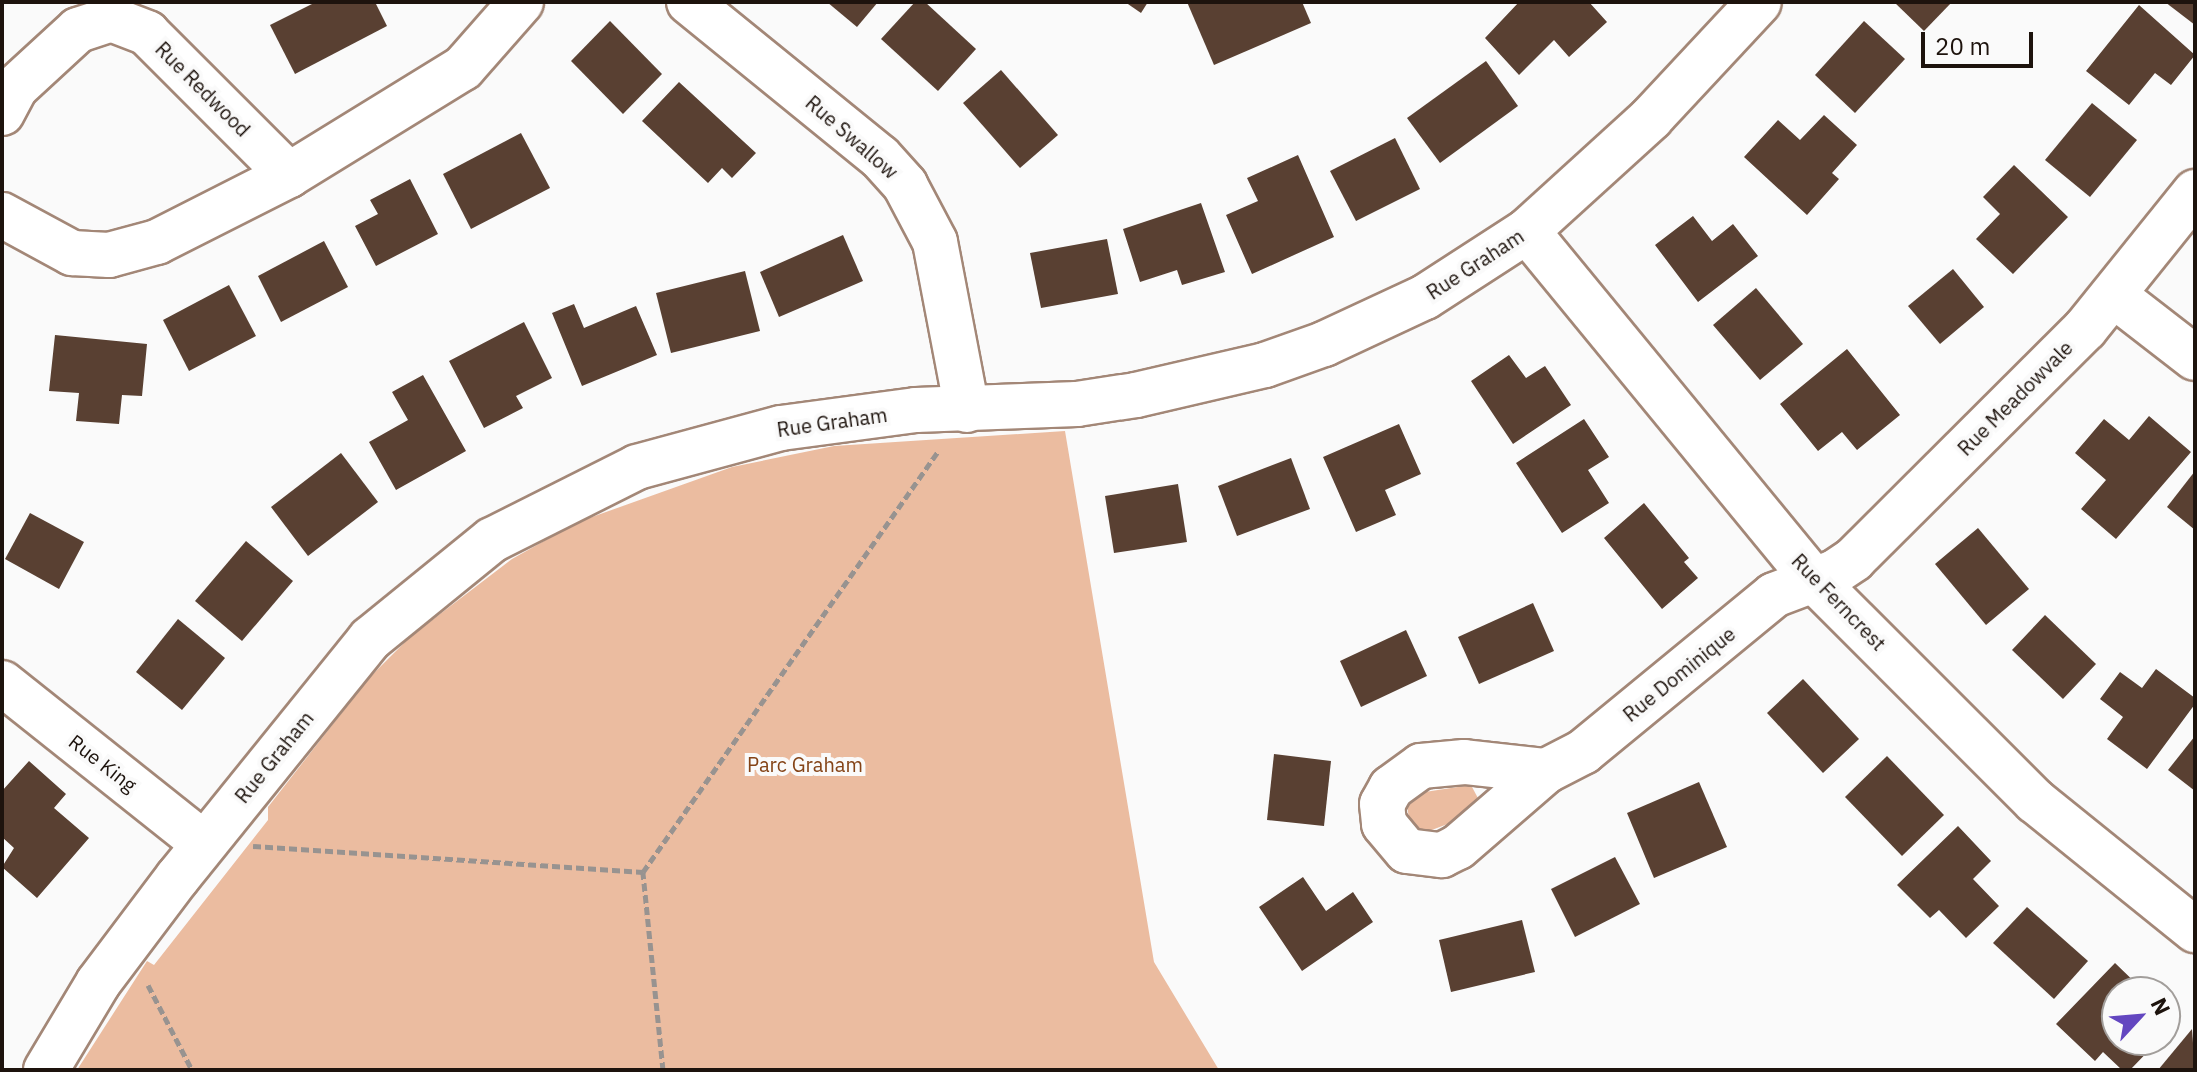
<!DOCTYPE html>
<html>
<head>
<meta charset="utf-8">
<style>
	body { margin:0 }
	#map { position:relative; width:2197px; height:1072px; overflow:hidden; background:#fafafa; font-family:"IBM Plex Sans",sans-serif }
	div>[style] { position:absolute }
	.green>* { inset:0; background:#ebbca0 }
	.building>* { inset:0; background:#594032 }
	.path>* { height:5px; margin-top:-2.5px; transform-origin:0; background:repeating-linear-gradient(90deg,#989390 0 8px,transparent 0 12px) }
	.roads { filter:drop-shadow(2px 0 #a38777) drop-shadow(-2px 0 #a38777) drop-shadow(0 2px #a38777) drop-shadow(0 -2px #a38777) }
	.minor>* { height:44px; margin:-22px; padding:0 22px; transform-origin:22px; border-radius:22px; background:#fff }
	span { translate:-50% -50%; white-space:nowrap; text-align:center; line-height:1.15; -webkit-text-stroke:8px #fafafa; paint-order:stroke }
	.street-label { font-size:20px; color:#1d130d }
	.park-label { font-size:20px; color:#844316 }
	.frame { position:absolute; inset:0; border:4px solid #1d130d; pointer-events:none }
	.north { position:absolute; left:2101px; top:976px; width:80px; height:80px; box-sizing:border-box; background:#fafafa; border:2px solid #a29e9b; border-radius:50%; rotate:64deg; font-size:22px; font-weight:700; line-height:32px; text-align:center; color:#1d130d }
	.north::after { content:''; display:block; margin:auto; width:28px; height:36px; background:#6347c0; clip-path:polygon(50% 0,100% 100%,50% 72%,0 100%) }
	.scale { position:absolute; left:1921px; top:32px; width:112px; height:36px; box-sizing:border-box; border:4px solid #1d130d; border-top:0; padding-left:10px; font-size:24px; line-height:28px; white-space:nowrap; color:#1d130d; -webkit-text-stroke:6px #fafafa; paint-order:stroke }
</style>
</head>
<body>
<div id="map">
	<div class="green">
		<i style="clip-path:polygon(1065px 431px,1154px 962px,1219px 1070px,77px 1070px,147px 961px,154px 965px,268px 820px,268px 807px,369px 678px,410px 637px,512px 559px,578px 522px,732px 467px,834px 446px)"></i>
		<i style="clip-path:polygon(1471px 785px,1480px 802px,1458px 820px,1424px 833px,1410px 824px,1407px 806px,1418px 793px)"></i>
	</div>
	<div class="building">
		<i style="clip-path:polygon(316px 2px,375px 2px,387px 26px,295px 74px,270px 25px)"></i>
		<i style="clip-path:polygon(827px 2px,878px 2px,857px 27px)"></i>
		<i style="clip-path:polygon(915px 2px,925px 2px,976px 49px,938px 91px,881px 39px)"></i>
		<i style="clip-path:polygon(1125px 2px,1148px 2px,1141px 13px)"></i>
		<i style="clip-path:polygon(1187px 2px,1302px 2px,1311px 23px,1214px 65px)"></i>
		<i style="clip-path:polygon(1519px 2px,1589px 2px,1607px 22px,1569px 57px,1554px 40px,1519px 75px,1485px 38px)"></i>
		<i style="clip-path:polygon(1894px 2px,1952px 2px,1924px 31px)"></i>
		<i style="clip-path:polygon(2165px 2px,2195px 2px,2195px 25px)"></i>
		<i style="clip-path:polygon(2139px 5px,2195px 55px,2171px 85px,2155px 73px,2129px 105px,2086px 71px)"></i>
		<i style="clip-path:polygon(610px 21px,662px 74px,623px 114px,571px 61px)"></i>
		<i style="clip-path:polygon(1864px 21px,1905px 59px,1855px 113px,1815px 75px)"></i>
		<i style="clip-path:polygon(1486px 61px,1518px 106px,1440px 163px,1407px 118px)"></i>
		<i style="clip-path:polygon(1001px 70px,1058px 135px,1020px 168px,963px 103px)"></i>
		<i style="clip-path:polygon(679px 82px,756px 153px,732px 178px,722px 168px,708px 183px,642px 121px)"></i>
		<i style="clip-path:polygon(2092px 103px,2137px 140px,2090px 197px,2045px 160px)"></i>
		<i style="clip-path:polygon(1824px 115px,1857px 145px,1832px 173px,1839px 179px,1807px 215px,1744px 157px,1778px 120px,1800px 140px)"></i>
		<i style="clip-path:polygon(521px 133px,550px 188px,471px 229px,443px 174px)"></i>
		<i style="clip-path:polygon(1395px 138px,1420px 189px,1356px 221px,1330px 171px)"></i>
		<i style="clip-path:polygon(1298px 155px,1334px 237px,1252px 274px,1226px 215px,1258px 201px,1247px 178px)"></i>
		<i style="clip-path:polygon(2014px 165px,2068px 217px,2013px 274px,1976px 239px,2000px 214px,1983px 197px)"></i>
		<i style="clip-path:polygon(410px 179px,438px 234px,376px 266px,355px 226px,378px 214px,370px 200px)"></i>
		<i style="clip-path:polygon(1201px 203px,1225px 272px,1182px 285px,1177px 270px,1140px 282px,1123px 229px)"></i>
		<i style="clip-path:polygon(1693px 216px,1712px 241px,1733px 224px,1758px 256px,1698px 302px,1655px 245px)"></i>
		<i style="clip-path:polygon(843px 235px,863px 281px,779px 317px,760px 272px)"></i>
		<i style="clip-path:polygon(1107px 239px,1118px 294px,1041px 308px,1030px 253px)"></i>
		<i style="clip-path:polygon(324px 241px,348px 287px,281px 322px,258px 276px)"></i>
		<i style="clip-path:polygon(1953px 269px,1984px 307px,1940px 344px,1908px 306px)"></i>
		<i style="clip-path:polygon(745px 271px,760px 331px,671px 353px,656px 293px)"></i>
		<i style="clip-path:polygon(229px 285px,256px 336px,189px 371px,163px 320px)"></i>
		<i style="clip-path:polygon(1756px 288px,1803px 344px,1760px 380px,1713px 325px)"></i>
		<i style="clip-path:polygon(574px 304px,584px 328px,636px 306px,657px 355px,582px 386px,552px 313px)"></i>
		<i style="clip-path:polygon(524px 322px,552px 378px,516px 396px,523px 408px,484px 428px,449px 361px)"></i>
		<i style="clip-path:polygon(55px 335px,147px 344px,142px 396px,122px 395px,119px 424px,76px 421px,79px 393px,49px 391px)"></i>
		<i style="clip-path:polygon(1847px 349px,1900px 415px,1857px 450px,1842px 432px,1818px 451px,1780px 404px)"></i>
		<i style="clip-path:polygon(1509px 355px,1526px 378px,1545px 366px,1571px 405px,1513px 444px,1471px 381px)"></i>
		<i style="clip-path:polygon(423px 375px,466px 451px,396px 490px,369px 442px,408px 420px,392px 392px)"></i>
		<i style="clip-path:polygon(2149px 416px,2191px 452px,2116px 539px,2081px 509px,2106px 480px,2075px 453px,2104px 419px,2129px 440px)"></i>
		<i style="clip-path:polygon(1584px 419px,1609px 457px,1588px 470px,1609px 503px,1562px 533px,1516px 463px)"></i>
		<i style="clip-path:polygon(1399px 424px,1421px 474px,1385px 490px,1396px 515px,1356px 532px,1323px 457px)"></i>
		<i style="clip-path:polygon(341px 453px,378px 502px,308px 556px,271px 507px)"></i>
		<i style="clip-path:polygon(1291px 458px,1310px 509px,1237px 536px,1218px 486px)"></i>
		<i style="clip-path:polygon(2195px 471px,2195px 530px,2167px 507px)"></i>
		<i style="clip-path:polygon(1178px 484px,1187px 542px,1114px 553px,1105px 496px)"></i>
		<i style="clip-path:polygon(1644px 503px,1689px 558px,1684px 562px,1698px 578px,1662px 609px,1604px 538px)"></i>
		<i style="clip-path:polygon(30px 513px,84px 542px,59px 589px,5px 559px)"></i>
		<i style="clip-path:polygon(1978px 528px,2029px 589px,1986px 625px,1935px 564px)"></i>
		<i style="clip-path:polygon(246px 541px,293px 581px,242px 641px,195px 601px)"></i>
		<i style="clip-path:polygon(1533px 603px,1554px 651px,1479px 684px,1458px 637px)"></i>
		<i style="clip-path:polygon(2045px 615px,2096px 664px,2063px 699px,2012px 650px)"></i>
		<i style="clip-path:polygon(178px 619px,225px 658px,182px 710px,136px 672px)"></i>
		<i style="clip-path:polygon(1406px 630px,1427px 676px,1361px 707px,1340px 661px)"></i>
		<i style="clip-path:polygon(2156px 669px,2195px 698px,2195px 704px,2147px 769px,2107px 739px,2123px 717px,2100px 699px,2120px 672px,2142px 688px)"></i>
		<i style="clip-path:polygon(1803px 679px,1859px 739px,1823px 773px,1767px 713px)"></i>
		<i style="clip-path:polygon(2195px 736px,2195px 791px,2168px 770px)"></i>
		<i style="clip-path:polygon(1274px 754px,1331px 761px,1324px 826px,1267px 820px)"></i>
		<i style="clip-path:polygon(1887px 756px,1944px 815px,1902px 856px,1845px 797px)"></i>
		<i style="clip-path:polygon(29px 761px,66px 794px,54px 808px,89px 838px,37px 898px,2px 867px,14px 848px,2px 837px,2px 791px)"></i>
		<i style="clip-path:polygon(1699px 782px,1727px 847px,1654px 878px,1627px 813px)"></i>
		<i style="clip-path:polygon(1958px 826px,1991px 861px,1973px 879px,1999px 906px,1966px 938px,1939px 910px,1930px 918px,1897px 885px)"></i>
		<i style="clip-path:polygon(1615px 857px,1640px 904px,1575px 937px,1551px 889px)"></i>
		<i style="clip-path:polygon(1303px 877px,1326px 911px,1353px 892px,1373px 922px,1302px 971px,1259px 907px)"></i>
		<i style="clip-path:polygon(2027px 907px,2088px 961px,2054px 999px,1993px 943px)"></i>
		<i style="clip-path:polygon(1522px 920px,1535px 972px,1451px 992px,1439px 940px)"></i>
		<i style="clip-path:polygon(2115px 963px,2145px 992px,2117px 992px,2117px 1040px,2159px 1040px,2130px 1070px,2122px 1070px,2103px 1052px,2095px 1061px,2056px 1024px)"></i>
		<i style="clip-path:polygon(2192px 1029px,2195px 1070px,2158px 1070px)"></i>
	</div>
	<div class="path">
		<i style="left:253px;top:846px;width:391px;rotate:3.8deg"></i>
		<i style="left:148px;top:985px;width:96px;rotate:62.6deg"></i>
		<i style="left:663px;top:1070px;width:199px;rotate:-95.8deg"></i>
		<i style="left:643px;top:872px;width:515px;rotate:-54.95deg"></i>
	</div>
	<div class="roads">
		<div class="minor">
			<i style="left:689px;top:2px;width:246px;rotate:39.1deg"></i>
			<i style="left:880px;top:157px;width:38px;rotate:48deg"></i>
			<i style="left:905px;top:185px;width:64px;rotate:62.2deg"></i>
			<i style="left:935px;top:242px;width:171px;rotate:79.2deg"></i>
			<i style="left:2px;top:113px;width:30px;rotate:-62deg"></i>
			<i style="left:16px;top:87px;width:84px;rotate:-42.6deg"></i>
			<i style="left:78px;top:30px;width:35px;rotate:-18deg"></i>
			<i style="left:111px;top:19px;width:39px;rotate:21deg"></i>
			<i style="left:147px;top:33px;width:201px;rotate:45deg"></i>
			<i style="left:2px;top:215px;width:80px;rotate:28.5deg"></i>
			<i style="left:72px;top:253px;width:37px;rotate:3deg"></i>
			<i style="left:109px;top:255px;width:50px;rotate:-15.2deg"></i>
			<i style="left:157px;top:242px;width:148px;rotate:-26.9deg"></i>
			<i style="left:289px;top:175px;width:204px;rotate:-31.6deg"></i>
			<i style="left:463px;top:68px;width:88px;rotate:-48.7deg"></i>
			<i style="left:1527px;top:231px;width:450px;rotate:50.6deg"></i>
			<i style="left:1813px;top:579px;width:314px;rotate:45deg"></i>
			<i style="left:2035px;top:801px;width:206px;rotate:38.9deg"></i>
			<i style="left:2115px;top:296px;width:101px;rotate:37.8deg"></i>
			<i style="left:2px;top:683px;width:257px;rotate:38.5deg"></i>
			<i style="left:1546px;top:771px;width:82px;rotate:-173.7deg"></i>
			<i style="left:1464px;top:762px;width:43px;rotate:174.7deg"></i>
			<i style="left:1421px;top:766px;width:37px;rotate:144deg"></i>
			<i style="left:1391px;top:788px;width:18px;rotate:119deg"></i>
			<i style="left:1382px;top:804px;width:20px;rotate:84deg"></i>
			<i style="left:1384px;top:824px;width:35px;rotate:50deg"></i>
			<i style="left:1407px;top:851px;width:35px;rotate:7deg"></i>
			<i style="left:1442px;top:855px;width:18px;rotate:-27deg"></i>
			<i style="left:1458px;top:847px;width:116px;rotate:-40.8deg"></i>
			<i style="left:1546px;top:771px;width:42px;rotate:-27.2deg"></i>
			<i style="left:1583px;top:752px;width:247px;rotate:-39.4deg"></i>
			<i style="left:1774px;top:595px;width:65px;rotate:-20.7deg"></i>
			<i style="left:1835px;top:572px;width:23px;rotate:-34deg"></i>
			<i style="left:1854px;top:559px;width:326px;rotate:-44.9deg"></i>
			<i style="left:2085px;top:329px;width:176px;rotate:-51.2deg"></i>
			<i style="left:46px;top:1070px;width:101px;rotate:-59.1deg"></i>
			<i style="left:98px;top:983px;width:133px;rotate:-53deg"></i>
			<i style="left:178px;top:877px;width:306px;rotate:-51.1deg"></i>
			<i style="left:370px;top:639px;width:157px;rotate:-39.1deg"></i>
			<i style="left:492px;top:540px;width:162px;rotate:-26.7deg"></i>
			<i style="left:637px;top:467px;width:149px;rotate:-15.2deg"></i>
			<i style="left:781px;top:428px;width:136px;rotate:-7.6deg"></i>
			<i style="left:916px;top:410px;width:161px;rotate:-2.1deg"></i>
			<i style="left:1077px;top:404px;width:60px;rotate:-8.7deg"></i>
			<i style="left:1136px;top:395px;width:132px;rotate:-13.1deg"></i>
			<i style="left:1265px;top:365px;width:63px;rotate:-19.6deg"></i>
			<i style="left:1324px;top:344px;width:111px;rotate:-25deg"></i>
			<i style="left:1425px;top:297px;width:121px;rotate:-32.9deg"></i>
			<i style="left:1527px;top:231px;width:168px;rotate:-42.3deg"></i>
			<i style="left:1651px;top:118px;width:158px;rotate:-47deg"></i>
		</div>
	</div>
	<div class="street-label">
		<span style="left:203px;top:89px;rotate:45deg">Rue Redwood</span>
		<span style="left:852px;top:137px;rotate:41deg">Rue Swallow</span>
		<span style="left:1475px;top:264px;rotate:-33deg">Rue Graham</span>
		<span style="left:2015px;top:398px;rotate:-45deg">Rue Meadowvale</span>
		<span style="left:832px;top:422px;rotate:-8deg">Rue Graham</span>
		<span style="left:1839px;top:602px;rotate:46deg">Rue Ferncrest</span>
		<span style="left:1679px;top:674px;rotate:-39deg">Rue Dominique</span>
		<span style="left:274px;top:757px;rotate:-51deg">Rue Graham</span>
		<span style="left:103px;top:763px;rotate:38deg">Rue King</span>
	</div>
	<div class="park-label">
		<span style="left:805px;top:764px">Parc Graham</span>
	</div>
	<div class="frame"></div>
	<div class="north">N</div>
	<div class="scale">20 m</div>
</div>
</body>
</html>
